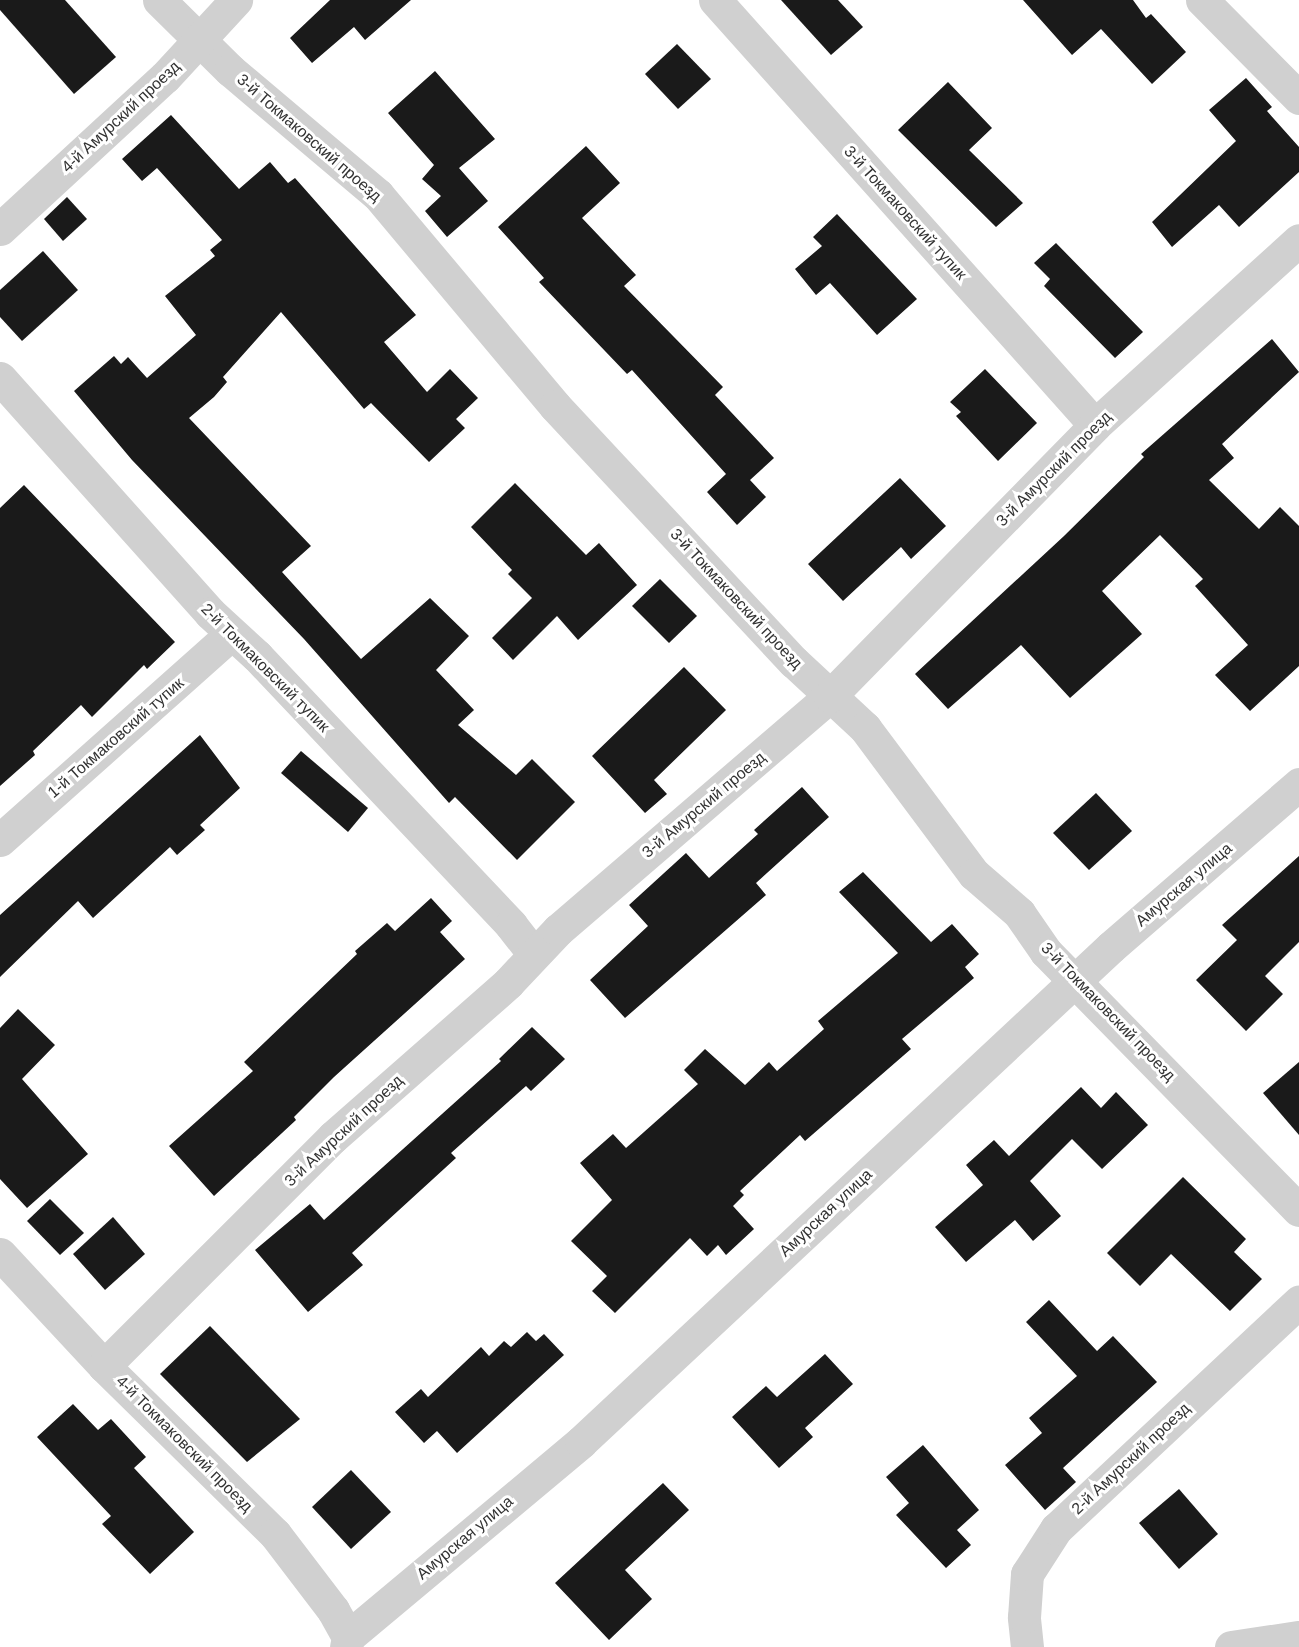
<!DOCTYPE html>
<html>
<head>
<meta charset="utf-8">
<style>
	body { margin:0 }
	#map { position:relative; width:1299px; height:1647px; overflow:hidden; background:#fff; font-family:Arial,sans-serif }
	div>[style] { position:absolute }
	.building>* { inset:0; background:#1a1a1a }
	.minor>* { height:33px; margin:-16.5px; padding:0 16.5px; transform-origin:16.5px; border-radius:16.5px; background:#d0d0d0 }
	span { translate:-50% -50%; white-space:nowrap; text-align:center; line-height:1.15; -webkit-text-stroke:6px #fff; paint-order:stroke }
	.street-label { font-size:16px; color:#333 }
</style>
</head>
<body>
<div id="map">
	<div class="building">
		<i style="clip-path:polygon(0 0,65px 0,116px 57px,74px 94px,0 10px)"></i>
		<i style="clip-path:polygon(330px 0,411px 0,365px 40px,354px 27px,312px 63px,290px 38px)"></i>
		<i style="clip-path:polygon(781px 0,838px 0,863px 27px,831px 55px)"></i>
		<i style="clip-path:polygon(1023px 0,1133px 0,1146px 18px,1151px 14px,1186px 52px,1152px 84px,1101px 29px,1072px 55px)"></i>
		<i style="clip-path:polygon(677px 44px,711px 79px,678px 109px,645px 74px)"></i>
		<i style="clip-path:polygon(435px 71px,495px 139px,459px 168px,488px 201px,447px 237px,425px 211px,441px 196px,422px 179px,434px 165px,388px 113px)"></i>
		<i style="clip-path:polygon(1246px 78px,1272px 107px,1267px 111px,1299px 147px,1299px 172px,1239px 227px,1219px 205px,1172px 247px,1152px 222px,1236px 141px,1209px 110px)"></i>
		<i style="clip-path:polygon(948px 82px,992px 128px,969px 150px,1023px 203px,996px 227px,898px 130px)"></i>
		<i style="clip-path:polygon(171px 115px,239px 189px,270px 162px,288px 183px,295px 178px,416px 315px,384px 342px,427px 392px,450px 369px,478px 398px,456px 419px,465px 428px,429px 462px,371px 403px,364px 409px,281px 312px,223px 377px,227px 382px,214px 397px,189px 418px,311px 546px,282px 572px,361px 659px,430px 598px,469px 636px,436px 670px,474px 710px,458px 725px,516px 775px,532px 759px,575px 802px,517px 860px,455px 797px,449px 803px,304px 639px,132px 460px,74px 391px,114px 356px,121px 364px,128px 357px,147px 378px,196px 335px,165px 296px,215px 256px,210px 250px,222px 240px,157px 168px,142px 181px,122px 159px)"></i>
		<i style="clip-path:polygon(586px 146px,620px 183px,582px 218px,636px 275px,624px 286px,723px 387px,715px 395px,774px 458px,750px 480px,766px 497px,737px 525px,707px 492px,726px 474px,632px 370px,627px 374px,539px 282px,544px 278px,498px 227px)"></i>
		<i style="clip-path:polygon(67px 197px,87px 219px,63px 241px,44px 219px)"></i>
		<i style="clip-path:polygon(837px 214px,917px 299px,877px 335px,830px 283px,816px 295px,795px 269px,822px 246px,813px 237px)"></i>
		<i style="clip-path:polygon(1056px 243px,1143px 332px,1115px 358px,1044px 286px,1050px 279px,1034px 263px)"></i>
		<i style="clip-path:polygon(43px 251px,78px 290px,22px 341px,0 317px,0 290px)"></i>
		<i style="clip-path:polygon(1272px 339px,1299px 372px,1222px 444px,1234px 458px,1209px 480px,1259px 529px,1280px 507px,1299px 526px,1299px 666px,1250px 711px,1215px 675px,1248px 645px,1195px 586px,1203px 579px,1160px 535px,1102px 591px,1142px 634px,1070px 698px,1021px 645px,948px 709px,915px 674px,1064px 536px,1144px 457px,1141px 454px)"></i>
		<i style="clip-path:polygon(985px 369px,1037px 423px,998px 461px,956px 416px,961px 412px,950px 402px)"></i>
		<i style="clip-path:polygon(900px 478px,946px 526px,911px 559px,901px 547px,843px 601px,808px 564px)"></i>
		<i style="clip-path:polygon(515px 483px,586px 555px,599px 543px,637px 585px,578px 640px,557px 616px,513px 660px,492px 638px,532px 598px,508px 574px,512px 570px,471px 527px)"></i>
		<i style="clip-path:polygon(24px 485px,175px 642px,147px 669px,144px 665px,92px 717px,81px 705px,33px 751px,35px 755px,0 786px,0 508px)"></i>
		<i style="clip-path:polygon(660px 579px,697px 616px,669px 643px,632px 606px)"></i>
		<i style="clip-path:polygon(684px 667px,726px 710px,654px 780px,667px 794px,645px 813px,592px 756px)"></i>
		<i style="clip-path:polygon(200px 735px,240px 788px,200px 825px,205px 830px,177px 855px,170px 847px,93px 918px,78px 901px,0 977px,0 915px)"></i>
		<i style="clip-path:polygon(301px 751px,368px 808px,348px 832px,281px 773px)"></i>
		<i style="clip-path:polygon(802px 787px,829px 817px,756px 883px,766px 895px,625px 1018px,590px 980px,648px 926px,629px 905px,686px 853px,709px 878px,758px 834px,754px 830px)"></i>
		<i style="clip-path:polygon(1096px 793px,1132px 831px,1089px 870px,1053px 833px)"></i>
		<i style="clip-path:polygon(1299px 856px,1299px 942px,1265px 976px,1283px 994px,1246px 1031px,1196px 980px,1237px 940px,1222px 925px)"></i>
		<i style="clip-path:polygon(863px 872px,931px 942px,952px 924px,979px 954px,965px 967px,974px 978px,902px 1039px,911px 1049px,805px 1141px,800px 1135px,740px 1191px,744px 1195px,733px 1206px,754px 1229px,726px 1255px,718px 1245px,707px 1256px,690px 1238px,615px 1313px,592px 1291px,607px 1276px,571px 1241px,612px 1200px,580px 1163px,613px 1134px,626px 1148px,698px 1084px,684px 1070px,705px 1049px,745px 1085px,769px 1062px,777px 1071px,824px 1029px,818px 1021px,898px 953px,839px 892px)"></i>
		<i style="clip-path:polygon(431px 898px,452px 921px,440px 932px,465px 959px,334px 1077px,294px 1117px,296px 1120px,214px 1196px,169px 1146px,253px 1071px,244px 1062px,357px 954px,355px 951px,387px 923px,395px 931px)"></i>
		<i style="clip-path:polygon(18px 1009px,55px 1045px,22px 1079px,88px 1154px,27px 1208px,0 1179px,0 1028px)"></i>
		<i style="clip-path:polygon(532px 1027px,565px 1059px,531px 1091px,526px 1086px,451px 1153px,456px 1158px,352px 1253px,363px 1265px,308px 1312px,255px 1250px,310px 1204px,324px 1220px,501px 1061px,499px 1059px)"></i>
		<i style="clip-path:polygon(1299px 1062px,1299px 1135px,1263px 1093px)"></i>
		<i style="clip-path:polygon(1081px 1087px,1101px 1108px,1116px 1092px,1148px 1125px,1102px 1169px,1072px 1139px,1030px 1181px,1061px 1216px,1033px 1241px,1015px 1220px,966px 1262px,935px 1227px,983px 1185px,966px 1165px,994px 1140px,1009px 1156px)"></i>
		<i style="clip-path:polygon(1183px 1177px,1246px 1239px,1234px 1252px,1262px 1279px,1230px 1311px,1171px 1254px,1140px 1286px,1107px 1253px)"></i>
		<i style="clip-path:polygon(50px 1199px,84px 1233px,60px 1255px,27px 1221px)"></i>
		<i style="clip-path:polygon(113px 1217px,145px 1254px,105px 1290px,73px 1254px)"></i>
		<i style="clip-path:polygon(1049px 1300px,1097px 1351px,1113px 1336px,1157px 1382px,1063px 1468px,1076px 1482px,1045px 1510px,1005px 1465px,1042px 1433px,1029px 1418px,1077px 1376px,1026px 1322px)"></i>
		<i style="clip-path:polygon(210px 1326px,300px 1419px,247px 1462px,160px 1374px)"></i>
		<i style="clip-path:polygon(527px 1332px,536px 1341px,544px 1334px,564px 1355px,457px 1453px,437px 1431px,424px 1443px,395px 1412px,421px 1389px,428px 1397px,481px 1347px,489px 1356px,504px 1341px,511px 1347px)"></i>
		<i style="clip-path:polygon(825px 1354px,853px 1384px,805px 1428px,813px 1437px,779px 1468px,732px 1417px,766px 1386px,777px 1397px)"></i>
		<i style="clip-path:polygon(73px 1404px,98px 1430px,111px 1419px,146px 1457px,134px 1468px,194px 1532px,150px 1574px,102px 1524px,111px 1516px,37px 1437px)"></i>
		<i style="clip-path:polygon(923px 1445px,979px 1510px,957px 1530px,971px 1545px,946px 1568px,896px 1515px,909px 1503px,886px 1477px)"></i>
		<i style="clip-path:polygon(351px 1470px,391px 1512px,351px 1549px,312px 1507px)"></i>
		<i style="clip-path:polygon(663px 1483px,689px 1510px,625px 1570px,652px 1599px,609px 1640px,555px 1583px)"></i>
		<i style="clip-path:polygon(1179px 1489px,1218px 1534px,1179px 1569px,1139px 1523px)"></i>
	</div>
	<div class="minor">
		<i style="left:159px;top:0;width:100px;rotate:44.6deg"></i>
		<i style="left:230px;top:70px;width:194px;rotate:40.2deg"></i>
		<i style="left:378px;top:195px;width:275px;rotate:50deg"></i>
		<i style="left:555px;top:406px;width:350px;rotate:47deg"></i>
		<i style="left:794px;top:662px;width:97px;rotate:42.9deg"></i>
		<i style="left:865px;top:728px;width:182px;rotate:53.3deg"></i>
		<i style="left:974px;top:874px;width:60px;rotate:40.9deg"></i>
		<i style="left:1019px;top:913px;width:47px;rotate:55.3deg"></i>
		<i style="left:1046px;top:952px;width:361px;rotate:45.6deg"></i>
		<i style="left:715px;top:0;width:570px;rotate:48.2deg"></i>
		<i style="left:1202px;top:0;width:138px;rotate:45.3deg"></i>
		<i style="left:0;top:229px;width:224px;rotate:-42.7deg"></i>
		<i style="left:165px;top:77px;width:105px;rotate:-47.3deg"></i>
		<i style="left:0;top:378px;width:315px;rotate:48.2deg"></i>
		<i style="left:210px;top:613px;width:64px;rotate:42.5deg"></i>
		<i style="left:257px;top:656px;width:370px;rotate:46.6deg"></i>
		<i style="left:511px;top:925px;width:37px;rotate:52deg"></i>
		<i style="left:0;top:840px;width:310px;rotate:-41.7deg"></i>
		<i style="left:0;top:1254px;width:153px;rotate:47.1deg"></i>
		<i style="left:104px;top:1366px;width:240px;rotate:44.5deg"></i>
		<i style="left:275px;top:1534px;width:96px;rotate:52.7deg"></i>
		<i style="left:333px;top:1610px;width:31px;rotate:61deg"></i>
		<i style="left:348px;top:1637px;width:10px;rotate:101deg"></i>
		<i style="left:104px;top:1366px;width:324px;rotate:-45deg"></i>
		<i style="left:333px;top:1137px;width:233px;rotate:-41.3deg"></i>
		<i style="left:508px;top:983px;width:73px;rotate:-46.7deg"></i>
		<i style="left:558px;top:930px;width:359px;rotate:-40.7deg"></i>
		<i style="left:830px;top:696px;width:379px;rotate:-45.6deg"></i>
		<i style="left:1095px;top:425px;width:275px;rotate:-42.2deg"></i>
		<i style="left:348px;top:1637px;width:304px;rotate:-39.9deg"></i>
		<i style="left:581px;top:1442px;width:725px;rotate:-43.04deg"></i>
		<i style="left:1111px;top:947px;width:249px;rotate:-40.9deg"></i>
		<i style="left:1027px;top:1647px;width:30px;rotate:-96deg"></i>
		<i style="left:1024px;top:1617px;width:43px;rotate:-86deg"></i>
		<i style="left:1027px;top:1574px;width:54px;rotate:-57.2deg"></i>
		<i style="left:1056px;top:1529px;width:333px;rotate:-43.1deg"></i>
		<i style="left:1231px;top:1647px;width:69px;rotate:-8.4deg"></i>
	</div>
	<div class="street-label">
		<span style="left:121px;top:117px;rotate:-43deg">4-й Амурский проезд</span>
		<span style="left:309px;top:138px;rotate:41deg">3-й Токмаковский проезд</span>
		<span style="left:905px;top:213px;rotate:48deg">3-й Токмаковский тупик</span>
		<span style="left:1054px;top:469px;rotate:-45deg">3-й Амурский проезд</span>
		<span style="left:736px;top:599px;rotate:47deg">3-й Токмаковский проезд</span>
		<span style="left:265px;top:668px;rotate:45deg">2-й Токмаковский тупик</span>
		<span style="left:116px;top:738px;rotate:-41deg">1-й Токмаковский тупик</span>
		<span style="left:704px;top:805px;rotate:-40deg">3-й Амурский проезд</span>
		<span style="left:1184px;top:885px;rotate:-40deg">Амурская улица</span>
		<span style="left:1108px;top:1012px;rotate:46deg">3-й Токмаковский проезд</span>
		<span style="left:344px;top:1131px;rotate:-43deg">3-й Амурский проезд</span>
		<span style="left:826px;top:1213px;rotate:-43deg">Амурская улица</span>
		<span style="left:184px;top:1444px;rotate:45deg">4-й Токмаковский проезд</span>
		<span style="left:1131px;top:1459px;rotate:-43deg">2-й Амурский проезд</span>
		<span style="left:465px;top:1538px;rotate:-40deg">Амурская улица</span>
	</div>
</div>
</body>
</html>
